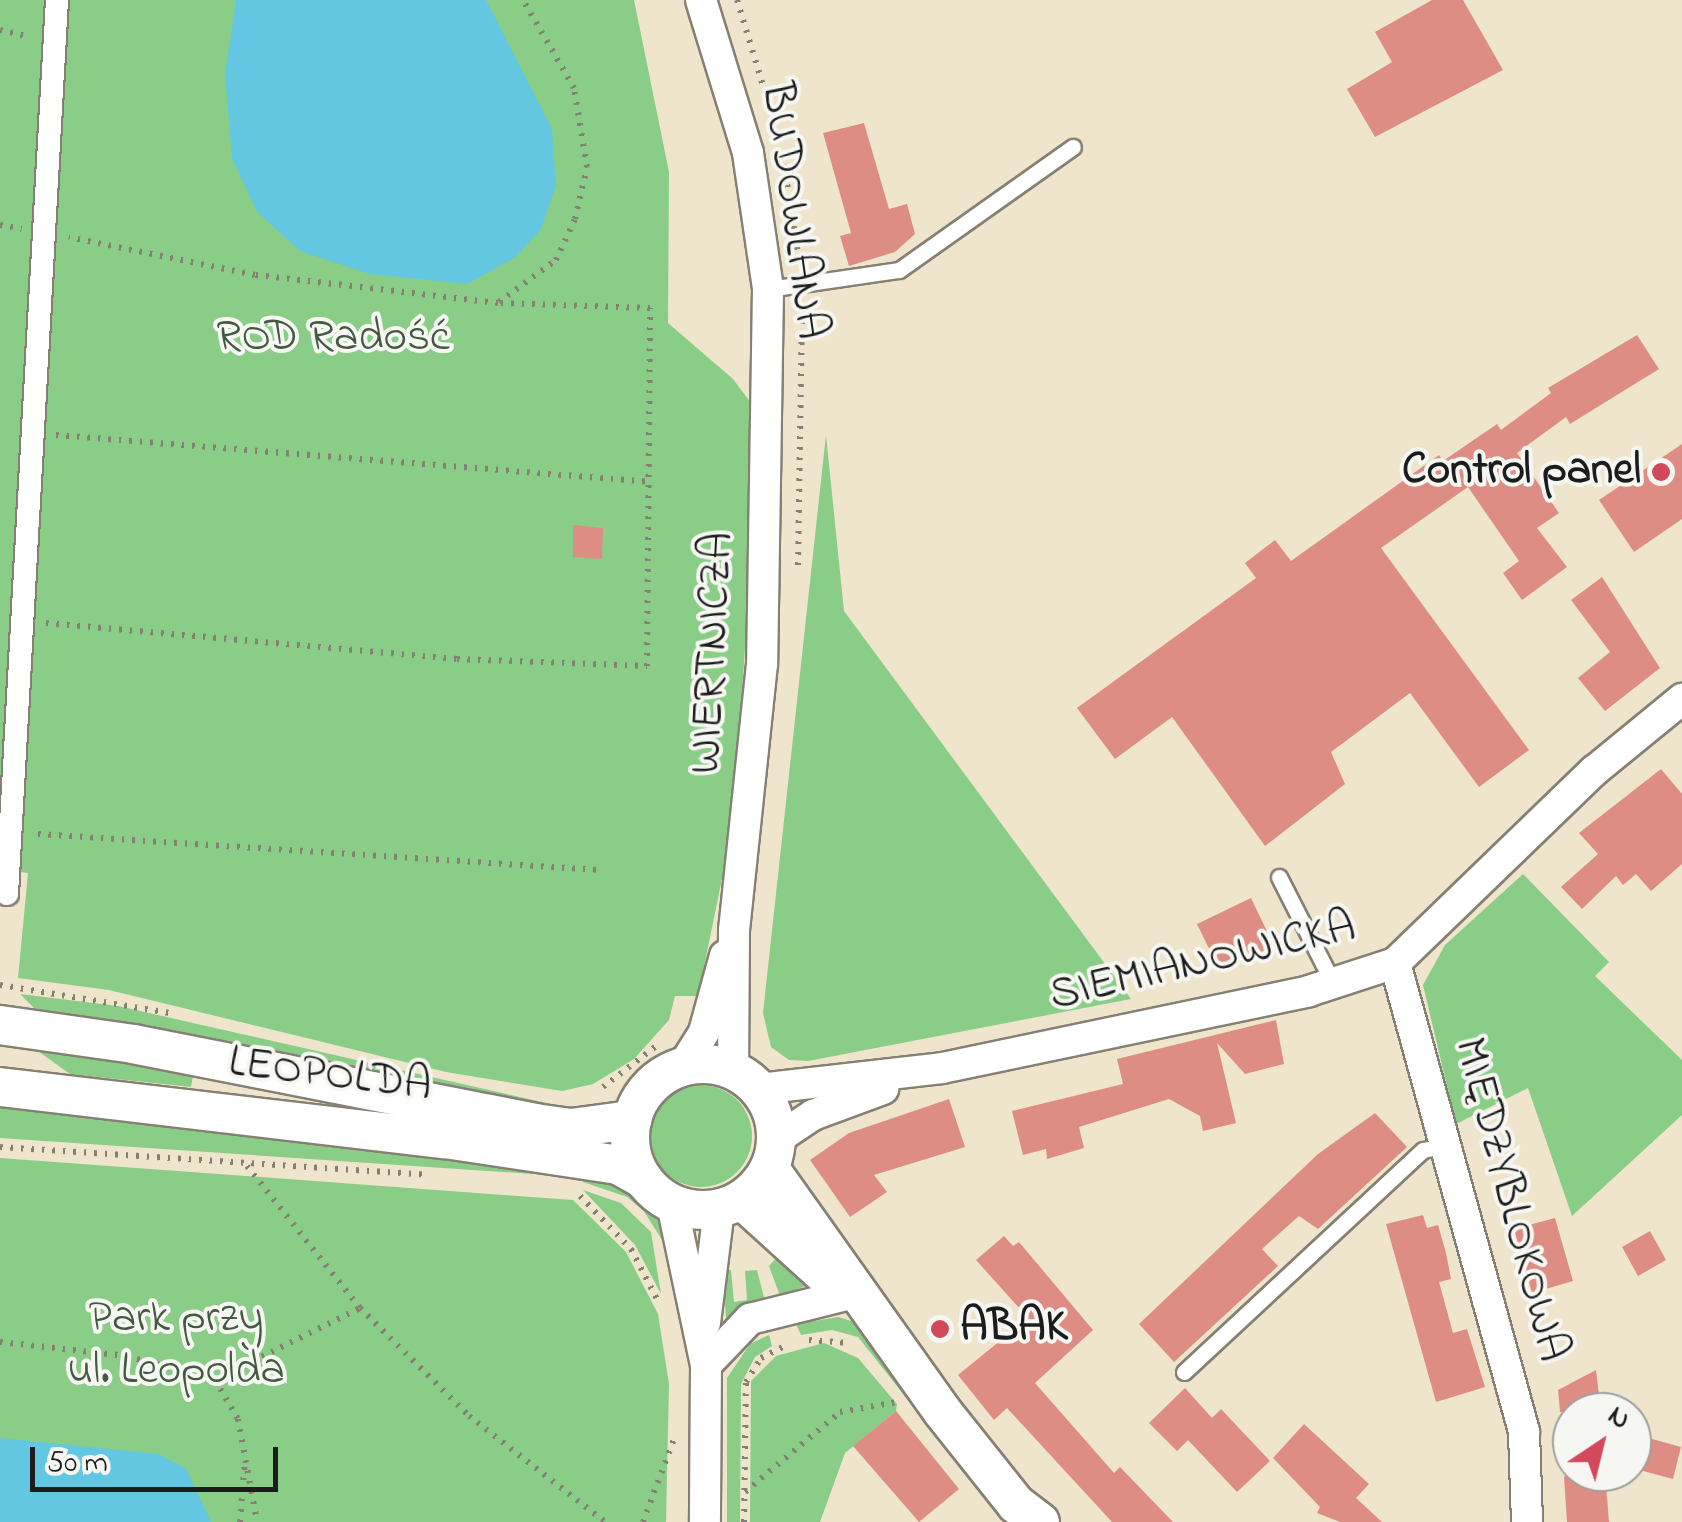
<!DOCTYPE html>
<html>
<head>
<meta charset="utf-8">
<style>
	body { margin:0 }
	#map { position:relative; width:1682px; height:1522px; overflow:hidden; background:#efe5cc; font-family:"Indie Flower",sans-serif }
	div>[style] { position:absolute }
	.green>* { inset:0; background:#89cd87 }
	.round { border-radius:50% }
	.water>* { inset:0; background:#63c7e1 }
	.building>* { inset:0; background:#de8d84 }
	.path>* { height:6px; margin-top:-3px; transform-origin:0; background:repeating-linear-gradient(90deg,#868074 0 2.5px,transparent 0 10.5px) }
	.roads { filter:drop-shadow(2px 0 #868074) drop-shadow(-2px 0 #868074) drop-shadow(0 2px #868074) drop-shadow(0 -2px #868074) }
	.service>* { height:15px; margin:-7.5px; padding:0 7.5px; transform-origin:7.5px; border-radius:7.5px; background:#fff }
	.pedestrian>* { height:22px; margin:-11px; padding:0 11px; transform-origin:11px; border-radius:11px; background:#fff }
	.minor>* { height:30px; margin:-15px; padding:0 15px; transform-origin:15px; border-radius:15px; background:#fff }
	.tertiary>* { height:38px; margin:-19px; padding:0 19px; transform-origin:19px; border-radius:19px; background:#fff }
	.tertiary>.ring { margin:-19px; padding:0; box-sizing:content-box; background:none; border:38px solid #fff; border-radius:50% }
	.dots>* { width:28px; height:28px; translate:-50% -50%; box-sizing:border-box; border:5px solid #f6f6f2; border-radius:50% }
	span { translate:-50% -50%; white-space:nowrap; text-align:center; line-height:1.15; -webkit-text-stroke:8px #f6f6f2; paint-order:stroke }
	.street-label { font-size:45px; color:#1c1c1c }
	.park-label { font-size:45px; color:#425a41 }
	.poi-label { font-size:45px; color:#1c1c1c; font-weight:700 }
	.right { translate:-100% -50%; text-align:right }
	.left { translate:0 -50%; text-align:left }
	.north { position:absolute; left:1552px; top:1392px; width:100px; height:100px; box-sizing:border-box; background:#f6f6f2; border:2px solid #9f9f9c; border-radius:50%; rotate:35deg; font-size:28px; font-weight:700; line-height:40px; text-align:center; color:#1c1c1c }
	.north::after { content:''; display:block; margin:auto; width:35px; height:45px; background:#d1495b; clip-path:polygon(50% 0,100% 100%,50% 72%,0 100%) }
	.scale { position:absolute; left:30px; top:1447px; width:248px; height:45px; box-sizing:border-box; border:5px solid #1c1c1c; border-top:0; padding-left:12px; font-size:30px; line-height:35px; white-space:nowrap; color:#1c1c1c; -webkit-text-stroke:8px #f6f6f2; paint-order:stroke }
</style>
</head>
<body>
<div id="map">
	<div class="green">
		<i style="clip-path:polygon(0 0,634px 0,669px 172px,668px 323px,733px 379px,754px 407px,752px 538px,734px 820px,698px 996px,675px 996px,669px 1020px,634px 1059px,593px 1084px,562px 1091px,446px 1072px,109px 990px,18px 978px,28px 873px,0 870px)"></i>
		<i style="clip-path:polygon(826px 435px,844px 611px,1131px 999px,808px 1061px,789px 1060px,771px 1047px,763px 1013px)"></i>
		<i style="clip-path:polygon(1523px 874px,1609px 962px,1595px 976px,1682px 1060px,1682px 1115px,1572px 1216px,1528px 1088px,1456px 1124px,1423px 985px,1445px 945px)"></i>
		<i style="clip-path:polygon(20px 994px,118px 1006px,551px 1104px,551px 1113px,35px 1009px)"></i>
		<i style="clip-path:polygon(35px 1049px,84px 1051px,193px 1076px,191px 1087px,70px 1074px)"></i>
		<i class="round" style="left:650px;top:1085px;width:102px;height:102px"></i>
		<i style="clip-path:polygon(0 1105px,547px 1164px,547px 1175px,0 1138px)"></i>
		<i style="clip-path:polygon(0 1158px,573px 1200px,626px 1252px,658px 1314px,669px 1384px,666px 1522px,0 1522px)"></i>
		<i style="clip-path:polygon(585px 1171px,645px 1202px,664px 1229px,666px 1246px,643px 1210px,627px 1197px,583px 1182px)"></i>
		<i style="clip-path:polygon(583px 1190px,621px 1203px,651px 1232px,661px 1294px,635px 1245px)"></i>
		<i style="clip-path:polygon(785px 1248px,819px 1281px,780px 1296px,769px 1266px)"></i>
		<i style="clip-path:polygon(723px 1270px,731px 1270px,734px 1302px,747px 1300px,745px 1271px,757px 1270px,765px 1301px,726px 1318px)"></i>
		<i style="clip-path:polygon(838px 1317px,861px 1324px,926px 1411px,912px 1405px,858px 1337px,832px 1330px,801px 1335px,796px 1324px)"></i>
		<i style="clip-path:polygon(769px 1335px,772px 1346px,755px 1357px,741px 1384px,740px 1522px,727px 1522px,727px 1378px,750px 1344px)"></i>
		<i style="clip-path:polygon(824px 1343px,858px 1358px,897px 1404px,896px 1411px,845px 1453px,820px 1522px,750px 1522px,751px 1381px,776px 1356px)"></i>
	</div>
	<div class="water">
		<i style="clip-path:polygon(236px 0,486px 0,552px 129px,556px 186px,540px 231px,514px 258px,467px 284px,370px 274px,300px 251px,257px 212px,232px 158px,225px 75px)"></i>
		<i style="clip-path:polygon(0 1438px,158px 1454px,186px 1469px,211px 1522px,0 1522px)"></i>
	</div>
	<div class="building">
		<i style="clip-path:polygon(1432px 0,1463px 0,1503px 70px,1375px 137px,1347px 89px,1392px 62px,1375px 32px)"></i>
		<i style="clip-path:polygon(864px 123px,889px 209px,907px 204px,915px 234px,895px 252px,849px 266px,840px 236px,851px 233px,823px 133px)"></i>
		<i style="clip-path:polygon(1637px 335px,1659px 369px,1570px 424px,1566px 417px,1517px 453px,1559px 513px,1537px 528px,1567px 567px,1522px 600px,1503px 573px,1519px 561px,1468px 487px,1381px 548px,1529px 750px,1479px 787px,1410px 693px,1331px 752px,1345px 784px,1265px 846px,1172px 717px,1115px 759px,1077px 708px,1256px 578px,1245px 563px,1275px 540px,1291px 561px,1439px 455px,1443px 461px,1497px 424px,1501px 430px,1551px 393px,1548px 388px)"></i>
		<i style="clip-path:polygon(1682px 444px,1682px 519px,1634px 552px,1599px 500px)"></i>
		<i style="clip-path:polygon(573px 525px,603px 528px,602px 559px,573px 557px)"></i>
		<i style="clip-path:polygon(1602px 577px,1660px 668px,1605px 711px,1578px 678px,1610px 652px,1571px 600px)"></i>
		<i style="clip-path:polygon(1661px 769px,1682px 794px,1682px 864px,1651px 891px,1636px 874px,1623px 885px,1616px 876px,1582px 909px,1561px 887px,1598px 854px,1579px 833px)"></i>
		<i style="clip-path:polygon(1251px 898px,1274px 946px,1220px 971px,1197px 924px)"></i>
		<i style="clip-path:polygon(1276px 1020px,1284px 1064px,1245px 1074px,1217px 1043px,1236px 1123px,1203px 1131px,1200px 1116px,1169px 1099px,1079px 1127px,1084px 1148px,1047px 1159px,1046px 1149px,1023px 1155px,1012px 1111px,1123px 1084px,1117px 1059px)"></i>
		<i style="clip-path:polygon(949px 1099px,965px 1147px,874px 1175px,887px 1192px,850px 1217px,810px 1160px,849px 1133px)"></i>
		<i style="clip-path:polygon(1375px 1113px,1407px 1147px,1318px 1229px,1299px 1216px,1262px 1249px,1278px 1266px,1174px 1362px,1139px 1324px,1318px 1154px)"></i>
		<i style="clip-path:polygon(1423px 1215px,1427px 1228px,1438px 1225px,1446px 1253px,1451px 1279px,1439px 1282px,1453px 1333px,1467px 1329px,1485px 1387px,1436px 1402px,1386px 1224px)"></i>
		<i style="clip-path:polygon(1555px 1218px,1573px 1281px,1532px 1293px,1514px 1229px)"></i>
		<i style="clip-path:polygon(1650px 1231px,1666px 1260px,1638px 1276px,1622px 1247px)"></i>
		<i style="clip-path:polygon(1004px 1236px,1013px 1246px,1019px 1242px,1093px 1330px,1035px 1383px,1114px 1473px,1120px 1467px,1173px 1522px,1112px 1522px,1007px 1408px,994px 1420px,958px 1375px,1028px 1318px,976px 1260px)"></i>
		<i style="clip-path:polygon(1596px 1370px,1601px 1412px,1560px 1412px,1558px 1390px)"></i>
		<i style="clip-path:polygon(1185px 1388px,1212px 1418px,1221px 1409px,1270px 1461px,1237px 1492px,1188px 1440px,1177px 1451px,1149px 1423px)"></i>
		<i style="clip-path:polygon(896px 1411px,959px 1489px,919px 1522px,853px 1446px)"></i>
		<i style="clip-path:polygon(1304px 1424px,1369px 1484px,1356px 1498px,1382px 1522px,1340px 1522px,1317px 1513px,1320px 1507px,1273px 1458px)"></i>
		<i style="clip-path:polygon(1638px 1435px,1681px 1447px,1673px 1479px,1632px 1468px)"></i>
		<i style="clip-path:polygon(1571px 1472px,1605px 1472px,1609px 1522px,1567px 1522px,1564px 1477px)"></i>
	</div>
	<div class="path">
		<i style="left:737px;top:0;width:134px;rotate:73.1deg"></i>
		<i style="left:0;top:30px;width:31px;rotate:13deg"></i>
		<i style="left:784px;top:164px;width:98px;rotate:81.2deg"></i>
		<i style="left:0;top:225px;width:22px;rotate:10deg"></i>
		<i style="left:499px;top:302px;width:71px;rotate:-36.4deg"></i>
		<i style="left:556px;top:260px;width:45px;rotate:-65.1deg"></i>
		<i style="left:575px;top:219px;width:53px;rotate:-77deg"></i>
		<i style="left:587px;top:167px;width:80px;rotate:-99.3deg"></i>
		<i style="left:574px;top:88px;width:102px;rotate:-120.1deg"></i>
		<i style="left:56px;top:435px;width:598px;rotate:4.51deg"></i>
		<i style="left:798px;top:565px;width:262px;rotate:-89.1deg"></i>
		<i style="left:46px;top:623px;width:413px;rotate:5deg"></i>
		<i style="left:457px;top:659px;width:190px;rotate:2.1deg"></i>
		<i style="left:647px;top:666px;width:358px;rotate:-89.5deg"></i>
		<i style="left:650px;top:308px;width:152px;rotate:-178.1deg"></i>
		<i style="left:498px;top:303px;width:245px;rotate:-173.4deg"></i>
		<i style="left:255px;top:275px;width:190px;rotate:-168.5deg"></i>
		<i style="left:38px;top:834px;width:563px;rotate:3.67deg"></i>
		<i style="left:0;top:985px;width:178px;rotate:9.4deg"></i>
		<i style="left:603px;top:1087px;width:67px;rotate:-37.7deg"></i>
		<i style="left:0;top:1147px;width:429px;rotate:3.7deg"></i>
		<i style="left:247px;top:1166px;width:181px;rotate:51.5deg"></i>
		<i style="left:360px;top:1308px;width:153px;rotate:44.7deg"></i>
		<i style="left:469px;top:1416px;width:172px;rotate:37.9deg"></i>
		<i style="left:580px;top:1196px;width:74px;rotate:46.1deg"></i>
		<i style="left:631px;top:1249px;width:59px;rotate:62.6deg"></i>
		<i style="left:809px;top:1340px;width:41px;rotate:4.2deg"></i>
		<i style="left:0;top:1342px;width:128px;rotate:6.3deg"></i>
		<i style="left:127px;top:1356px;width:91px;rotate:15.3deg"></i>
		<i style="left:215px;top:1380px;width:45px;rotate:59.5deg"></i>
		<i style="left:238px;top:1419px;width:105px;rotate:79.5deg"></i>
		<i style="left:215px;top:1380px;width:162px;rotate:-26.4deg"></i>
		<i style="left:745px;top:1492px;width:124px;rotate:-40.1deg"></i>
		<i style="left:840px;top:1412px;width:58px;rotate:-10deg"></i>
		<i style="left:240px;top:1522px;width:63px;rotate:-85.5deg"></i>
		<i style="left:643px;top:1522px;width:89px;rotate:-69.5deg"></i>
		<i style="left:744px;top:1522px;width:140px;rotate:-89.2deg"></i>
		<i style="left:746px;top:1382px;width:28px;rotate:-58deg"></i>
		<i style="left:761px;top:1358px;width:29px;rotate:-27deg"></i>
	</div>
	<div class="roads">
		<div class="service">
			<i style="left:768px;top:289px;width:132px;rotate:-8.3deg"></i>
			<i style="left:899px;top:270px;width:213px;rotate:-35.3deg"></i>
			<i style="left:1279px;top:877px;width:121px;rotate:63deg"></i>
			<i style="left:1184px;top:1372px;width:326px;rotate:-42.9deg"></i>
			<i style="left:1423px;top:1150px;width:25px;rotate:-11deg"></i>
		</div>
		<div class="pedestrian">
			<i style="left:7px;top:894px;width:895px;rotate:-86.8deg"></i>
		</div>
		<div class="minor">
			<i style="left:701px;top:0;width:160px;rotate:72.9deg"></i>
			<i style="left:748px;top:153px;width:137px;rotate:81.6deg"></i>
			<i style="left:768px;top:289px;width:375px;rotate:90.9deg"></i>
			<i style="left:762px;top:664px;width:267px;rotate:96deg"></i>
			<i style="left:734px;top:930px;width:140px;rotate:90.4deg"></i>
			<i style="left:1395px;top:963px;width:486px;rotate:74.6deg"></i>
			<i style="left:1524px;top:1432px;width:90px;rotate:88.1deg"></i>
			<i style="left:683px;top:1066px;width:40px;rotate:-58deg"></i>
			<i style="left:704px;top:1032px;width:79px;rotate:-74.6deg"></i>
			<i style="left:759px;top:1089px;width:184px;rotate:-6.5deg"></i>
			<i style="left:942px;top:1068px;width:375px;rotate:-11.8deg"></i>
			<i style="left:1309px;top:991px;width:90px;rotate:-18deg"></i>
			<i style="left:1395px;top:963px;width:277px;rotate:-44deg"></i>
			<i style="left:1594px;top:771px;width:114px;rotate:-39.3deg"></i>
			<i style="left:777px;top:1139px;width:43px;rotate:-33.7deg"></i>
			<i style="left:813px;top:1115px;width:75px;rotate:-20.4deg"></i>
			<i style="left:672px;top:1204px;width:165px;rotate:78.1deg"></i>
			<i style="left:706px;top:1365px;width:157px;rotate:90.4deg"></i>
			<i style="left:705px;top:1323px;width:115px;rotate:-83deg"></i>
			<i style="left:706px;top:1365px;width:64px;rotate:-46.3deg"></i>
			<i style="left:750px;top:1319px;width:99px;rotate:-14deg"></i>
		</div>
		<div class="tertiary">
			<i style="left:0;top:1025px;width:134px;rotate:8.1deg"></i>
			<i style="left:133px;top:1044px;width:410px;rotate:11.1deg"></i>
			<i style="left:535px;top:1123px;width:36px;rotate:8deg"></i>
			<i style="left:571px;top:1128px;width:62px;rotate:-7.5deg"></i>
			<i class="ring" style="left:630px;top:1064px;width:108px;height:108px"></i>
			<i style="left:0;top:1087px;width:448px;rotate:6.7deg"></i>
			<i style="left:445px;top:1139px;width:175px;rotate:8.5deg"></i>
			<i style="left:618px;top:1165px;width:29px;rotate:29deg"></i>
			<i style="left:770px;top:1169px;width:297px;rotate:54.6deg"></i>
			<i style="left:942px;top:1411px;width:119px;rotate:51.5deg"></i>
			<i style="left:1016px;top:1504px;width:30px;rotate:37deg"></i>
			<i style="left:742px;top:1200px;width:118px;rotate:42.2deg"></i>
		</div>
	</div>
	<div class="dots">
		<i style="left:1661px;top:472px;background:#d1495b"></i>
		<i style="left:940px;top:1329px;background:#d1495b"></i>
	</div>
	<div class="street-label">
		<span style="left:792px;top:211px;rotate:82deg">BUDOWLANA</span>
		<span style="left:714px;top:653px;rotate:-87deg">WIERTNICZA</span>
		<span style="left:1203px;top:963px;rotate:-13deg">SIEMIANOWICKA</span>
		<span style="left:330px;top:1076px;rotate:7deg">LEOPOLDA</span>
		<span style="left:1509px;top:1200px;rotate:75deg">MIĘDZYBLOKOWA</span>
	</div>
	<div class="park-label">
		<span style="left:333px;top:339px">ROD Radość</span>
		<span style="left:176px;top:1346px">Park przy<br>ul. Leopolda</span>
	</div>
	<div class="poi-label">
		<span class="right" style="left:1641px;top:472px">Control panel</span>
		<span class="left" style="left:960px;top:1329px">ABAK</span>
	</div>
	<div class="north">N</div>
	<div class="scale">50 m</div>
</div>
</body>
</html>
